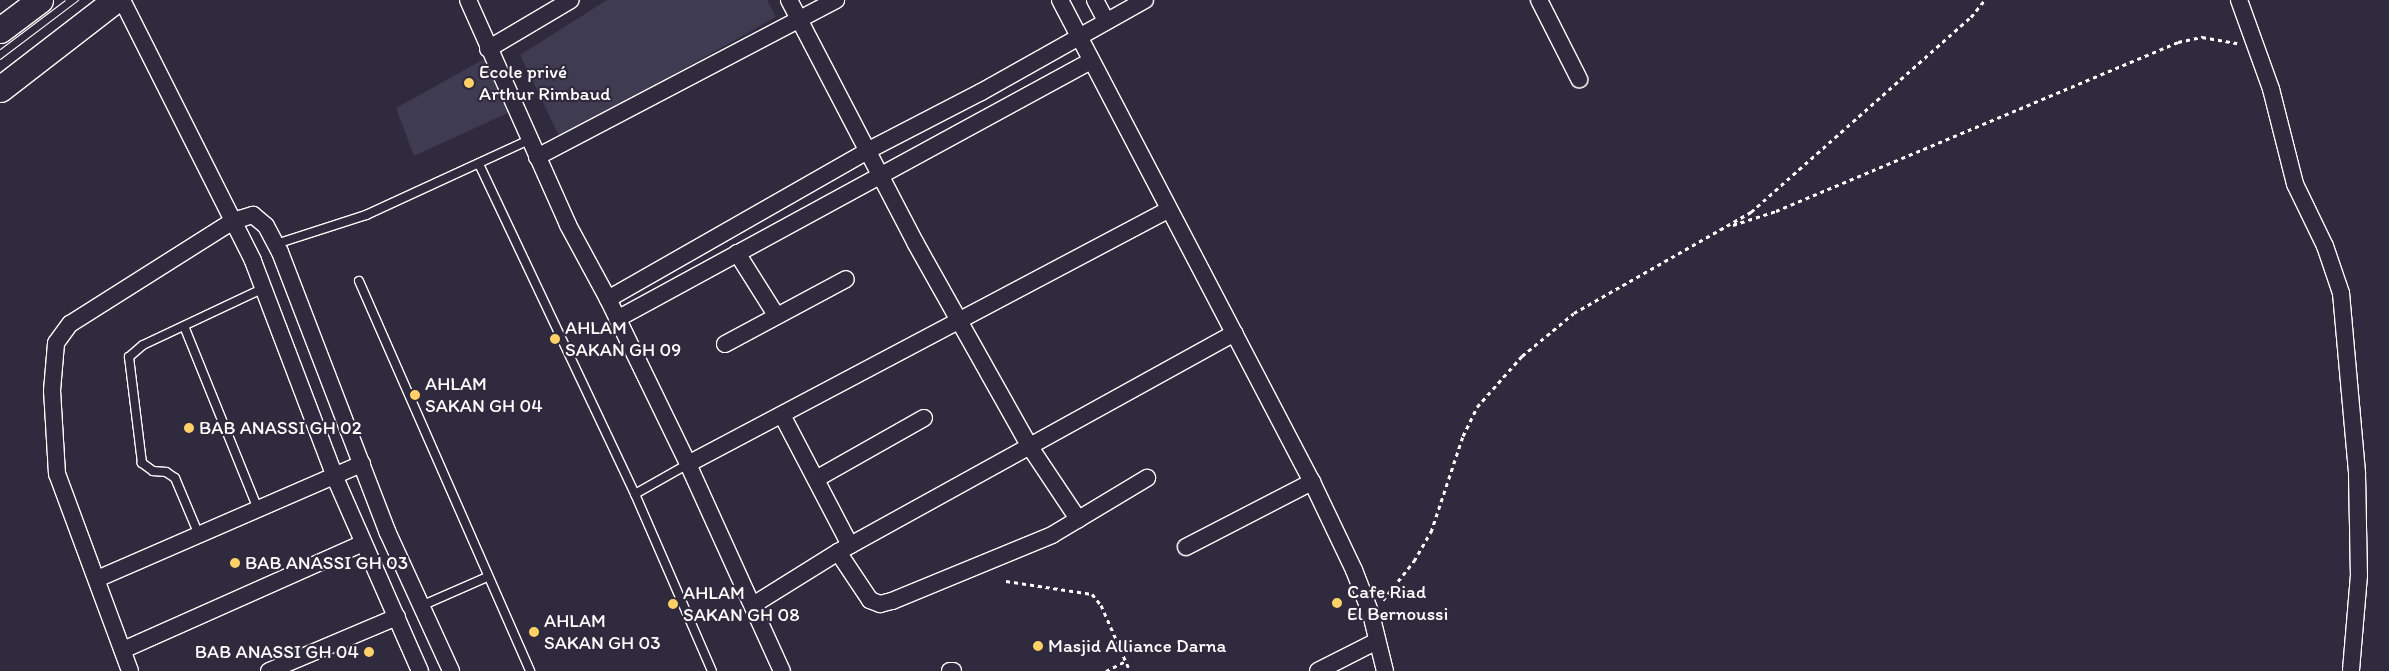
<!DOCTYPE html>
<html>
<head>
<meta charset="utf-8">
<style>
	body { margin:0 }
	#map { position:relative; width:2389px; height:671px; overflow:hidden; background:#2f2a3d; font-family:Itim,sans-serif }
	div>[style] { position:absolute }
	.built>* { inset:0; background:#3f3b50 }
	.path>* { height:3px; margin-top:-1.5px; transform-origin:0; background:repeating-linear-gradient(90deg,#fff 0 4px,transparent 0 8px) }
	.roads { filter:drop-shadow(1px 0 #fff) drop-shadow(-1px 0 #fff) drop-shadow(0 1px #fff) drop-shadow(0 -1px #fff) }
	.service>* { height:8px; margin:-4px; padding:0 4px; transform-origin:4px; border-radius:4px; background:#2f2a3d }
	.minor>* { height:16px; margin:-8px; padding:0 8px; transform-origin:8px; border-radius:8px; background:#2f2a3d }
	.primary>* { height:25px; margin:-12.5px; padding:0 12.5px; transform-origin:12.5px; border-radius:12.5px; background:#2f2a3d }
	.tram>* { height:1px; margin:-0.5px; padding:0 0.5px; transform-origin:0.5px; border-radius:0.5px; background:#fff }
	.dots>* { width:14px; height:14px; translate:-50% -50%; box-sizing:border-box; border:2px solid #2f2a3d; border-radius:50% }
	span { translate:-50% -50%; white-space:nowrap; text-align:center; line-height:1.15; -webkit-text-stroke:4.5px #2f2a3d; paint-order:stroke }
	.poi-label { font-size:19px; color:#fff }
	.left { translate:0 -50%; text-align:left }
	.right { translate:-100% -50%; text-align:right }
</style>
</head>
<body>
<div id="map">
	<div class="built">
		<i style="clip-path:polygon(607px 0,767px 0,776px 17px,560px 138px,520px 55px)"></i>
		<i style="clip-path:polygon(486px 58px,510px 112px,414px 156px,396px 108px)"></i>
	</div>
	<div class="path">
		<i style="left:1733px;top:225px;width:45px;rotate:-18deg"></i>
		<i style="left:1776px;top:211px;width:436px;rotate:-22.8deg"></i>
		<i style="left:2178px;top:42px;width:25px;rotate:-12deg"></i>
		<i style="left:2202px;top:37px;width:36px;rotate:10deg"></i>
		<i style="left:1006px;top:581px;width:87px;rotate:8.6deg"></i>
		<i style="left:1092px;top:594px;width:14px;rotate:51deg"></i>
		<i style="left:1101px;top:605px;width:72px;rotate:66.3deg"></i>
		<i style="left:1383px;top:600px;width:50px;rotate:-51.5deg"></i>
		<i style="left:1414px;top:561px;width:34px;rotate:-60deg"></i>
		<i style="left:1431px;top:532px;width:101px;rotate:-71.6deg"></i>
		<i style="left:1463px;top:436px;width:32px;rotate:-64deg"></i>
		<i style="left:1477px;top:407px;width:68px;rotate:-48.6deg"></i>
		<i style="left:1522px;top:356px;width:67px;rotate:-39.6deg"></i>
		<i style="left:1574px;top:313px;width:204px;rotate:-29.7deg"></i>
		<i style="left:1751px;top:212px;width:294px;rotate:-41.6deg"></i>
		<i style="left:1971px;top:17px;width:22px;rotate:-51deg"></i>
		<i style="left:1106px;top:671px;width:22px;rotate:-27deg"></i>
	</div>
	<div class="roads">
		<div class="service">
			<i style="left:479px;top:164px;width:365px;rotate:64.7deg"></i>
			<i style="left:635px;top:494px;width:61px;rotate:-29.5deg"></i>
			<i style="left:276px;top:244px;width:95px;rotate:-17.9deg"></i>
			<i style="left:366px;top:215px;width:179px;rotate:-24.7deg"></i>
			<i style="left:359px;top:281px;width:426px;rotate:66.3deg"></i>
			<i style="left:184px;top:326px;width:197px;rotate:68deg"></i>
			<i style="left:635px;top:494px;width:193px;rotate:66.5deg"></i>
			<i style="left:199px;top:535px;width:62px;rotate:-112.8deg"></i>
			<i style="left:175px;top:478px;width:11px;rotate:-146deg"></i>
			<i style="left:166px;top:472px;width:13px;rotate:-176deg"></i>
			<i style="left:153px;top:471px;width:14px;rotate:-144deg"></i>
			<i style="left:142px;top:463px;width:107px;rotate:-97deg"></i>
			<i style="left:129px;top:357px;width:18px;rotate:-41deg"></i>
			<i style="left:143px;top:345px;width:134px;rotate:-25.2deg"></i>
			<i style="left:421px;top:606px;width:72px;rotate:-23.7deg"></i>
		</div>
		<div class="minor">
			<i style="left:122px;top:0;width:292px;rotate:63.3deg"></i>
			<i style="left:253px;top:261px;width:236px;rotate:69.2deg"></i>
			<i style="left:337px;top:482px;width:206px;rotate:66.3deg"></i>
			<i style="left:468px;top:0;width:246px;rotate:66deg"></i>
			<i style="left:568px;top:225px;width:84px;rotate:61.6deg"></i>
			<i style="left:608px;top:299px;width:183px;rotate:64.1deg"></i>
			<i style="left:688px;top:464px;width:227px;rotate:65.6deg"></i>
			<i style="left:789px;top:0;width:275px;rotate:62.5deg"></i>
			<i style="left:916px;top:244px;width:233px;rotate:60.7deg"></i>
			<i style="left:1030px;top:447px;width:87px;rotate:56.3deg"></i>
			<i style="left:1060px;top:0;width:544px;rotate:62.4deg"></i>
			<i style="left:1312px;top:482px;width:98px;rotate:64.5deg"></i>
			<i style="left:1354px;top:570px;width:47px;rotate:68.9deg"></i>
			<i style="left:1371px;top:614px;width:59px;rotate:76.2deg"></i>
			<i style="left:1095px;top:0;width:24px;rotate:62deg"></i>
			<i style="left:1539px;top:0;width:89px;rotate:63.1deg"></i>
			<i style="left:2239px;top:0;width:95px;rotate:70.2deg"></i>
			<i style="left:2271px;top:89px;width:98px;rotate:75.8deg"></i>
			<i style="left:2295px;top:184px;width:69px;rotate:64.2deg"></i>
			<i style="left:2325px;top:246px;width:50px;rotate:71.2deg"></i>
			<i style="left:2341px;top:293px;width:182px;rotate:84.9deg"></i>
			<i style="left:2357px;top:474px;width:101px;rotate:88.9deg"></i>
			<i style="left:2359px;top:575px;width:96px;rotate:94.8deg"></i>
			<i style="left:488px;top:49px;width:96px;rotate:-30.6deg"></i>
			<i style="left:537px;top:157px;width:338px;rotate:-27.7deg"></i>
			<i style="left:737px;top:253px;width:73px;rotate:57.8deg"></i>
			<i style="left:608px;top:299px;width:301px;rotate:-29.7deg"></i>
			<i style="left:869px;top:150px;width:126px;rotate:-27.4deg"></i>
			<i style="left:981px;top:92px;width:188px;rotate:-29.3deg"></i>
			<i style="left:617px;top:319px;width:540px;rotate:-28.56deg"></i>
			<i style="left:725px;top:344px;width:137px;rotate:-28.2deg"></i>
			<i style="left:782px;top:415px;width:147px;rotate:62.4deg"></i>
			<i style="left:688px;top:464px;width:543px;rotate:-27.89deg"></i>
			<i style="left:816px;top:479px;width:124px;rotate:-29.5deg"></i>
			<i style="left:1186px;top:547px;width:142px;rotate:-27.3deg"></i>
			<i style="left:838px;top:552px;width:58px;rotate:56.3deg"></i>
			<i style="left:870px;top:600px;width:11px;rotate:22deg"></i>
			<i style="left:880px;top:604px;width:12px;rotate:-14deg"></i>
			<i style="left:892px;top:601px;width:173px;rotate:-22.4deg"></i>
			<i style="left:1052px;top:535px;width:111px;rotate:-31deg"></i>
			<i style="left:97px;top:579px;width:289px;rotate:-23.5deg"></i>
			<i style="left:753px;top:605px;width:100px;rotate:-31.9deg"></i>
			<i style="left:838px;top:552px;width:453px;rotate:-28.9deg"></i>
			<i style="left:123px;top:650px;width:263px;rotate:-24deg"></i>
			<i style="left:130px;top:671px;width:210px;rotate:-110.3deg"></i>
			<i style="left:57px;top:474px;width:83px;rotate:-93.4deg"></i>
			<i style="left:52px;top:391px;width:48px;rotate:-85.2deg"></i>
			<i style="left:56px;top:343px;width:24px;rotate:-54deg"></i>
			<i style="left:70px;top:324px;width:193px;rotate:-32.3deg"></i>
			<i style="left:233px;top:221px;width:21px;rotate:-17deg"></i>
			<i style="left:253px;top:215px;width:17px;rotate:40deg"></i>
			<i style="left:266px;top:226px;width:30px;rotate:62deg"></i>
			<i style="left:280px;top:252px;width:299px;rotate:69deg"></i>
			<i style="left:387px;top:531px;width:154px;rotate:65.4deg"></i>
			<i style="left:269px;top:671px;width:139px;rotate:-22.9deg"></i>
			<i style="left:950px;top:671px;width:3px"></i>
			<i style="left:1318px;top:671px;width:66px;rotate:-27deg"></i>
		</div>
		<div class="primary">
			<i style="left:0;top:30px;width:50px;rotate:-36.9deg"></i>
			<i style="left:0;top:89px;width:145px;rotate:-37.7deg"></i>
		</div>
	</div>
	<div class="tram">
		<i style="left:0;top:49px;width:81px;rotate:-37deg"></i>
		<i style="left:0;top:59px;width:98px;rotate:-37.1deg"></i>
	</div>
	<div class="dots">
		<i style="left:469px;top:83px;background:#ffd166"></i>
		<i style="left:555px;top:339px;background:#ffd166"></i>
		<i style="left:415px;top:395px;background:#ffd166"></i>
		<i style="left:189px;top:428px;background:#ffd166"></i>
		<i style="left:235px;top:563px;background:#ffd166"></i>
		<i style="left:1337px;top:603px;background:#ffd166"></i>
		<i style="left:673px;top:604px;background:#ffd166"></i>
		<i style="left:534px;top:632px;background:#ffd166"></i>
		<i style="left:1038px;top:646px;background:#ffd166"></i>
		<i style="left:369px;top:652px;background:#ffd166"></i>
	</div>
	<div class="poi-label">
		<span class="left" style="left:479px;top:83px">Ecole privé<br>Arthur Rimbaud</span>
		<span class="left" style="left:565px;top:339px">AHLAM<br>SAKAN GH 09</span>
		<span class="left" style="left:425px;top:395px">AHLAM<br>SAKAN GH 04</span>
		<span class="left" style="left:199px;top:428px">BAB ANASSI GH 02</span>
		<span class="left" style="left:245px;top:563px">BAB ANASSI GH 03</span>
		<span class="left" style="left:1347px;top:603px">Cafe Riad<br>El Bernoussi</span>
		<span class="left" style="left:683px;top:604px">AHLAM<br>SAKAN GH 08</span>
		<span class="left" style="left:544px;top:632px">AHLAM<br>SAKAN GH 03</span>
		<span class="left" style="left:1048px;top:646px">Masjid Alliance Darna</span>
		<span class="right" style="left:359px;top:652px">BAB ANASSI GH 04</span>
	</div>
</div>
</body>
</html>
